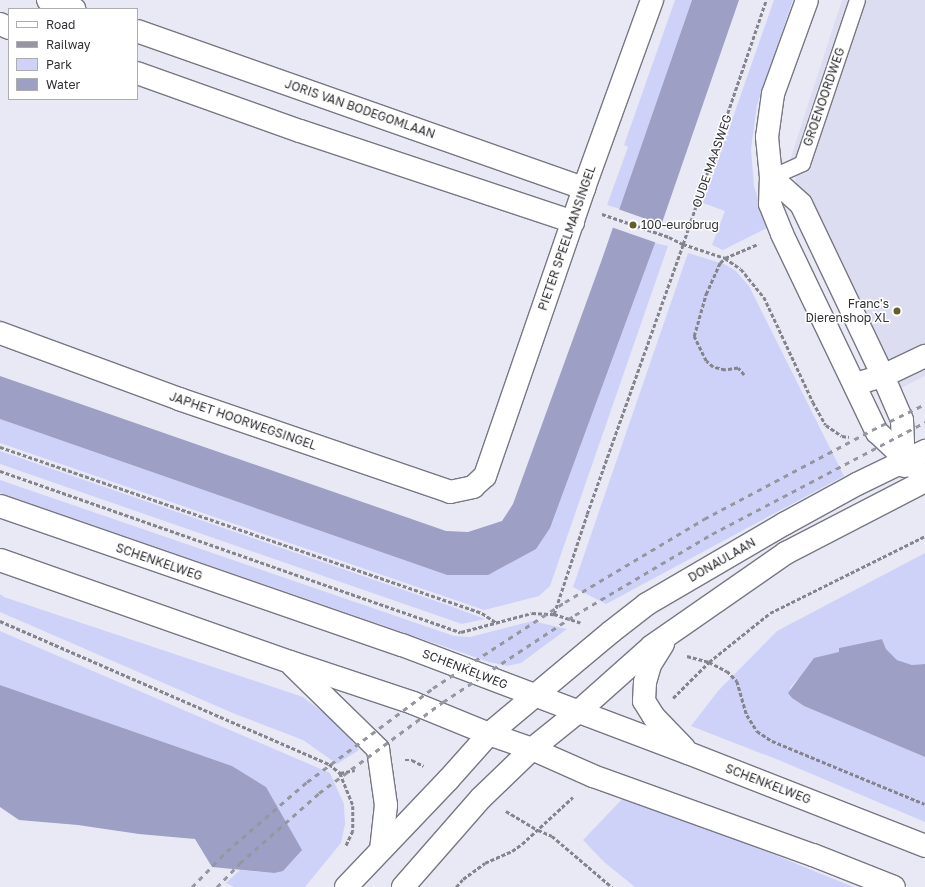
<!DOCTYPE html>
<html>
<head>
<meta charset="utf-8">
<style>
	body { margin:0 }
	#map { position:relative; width:925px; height:887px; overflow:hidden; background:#e8e9f5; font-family:"Golos Text",sans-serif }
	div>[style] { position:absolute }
	.built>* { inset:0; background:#dcddf0 }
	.green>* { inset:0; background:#cfd2f8 }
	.water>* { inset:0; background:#9d9fc5 }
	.pier>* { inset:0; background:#e8e9f5 }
	.path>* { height:2.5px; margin-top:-1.25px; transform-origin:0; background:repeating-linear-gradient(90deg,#84848c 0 4px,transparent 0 6px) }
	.roads { filter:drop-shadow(1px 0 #777882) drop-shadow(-1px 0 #777882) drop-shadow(0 1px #777882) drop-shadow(0 -1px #777882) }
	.lane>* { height:15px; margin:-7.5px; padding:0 7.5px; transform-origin:7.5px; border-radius:7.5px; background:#fff }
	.street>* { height:22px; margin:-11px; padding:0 11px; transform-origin:11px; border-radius:11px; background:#fff }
	.secondary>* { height:22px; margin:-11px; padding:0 11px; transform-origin:11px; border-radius:11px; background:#fff }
	.rail>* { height:3px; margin-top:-1.5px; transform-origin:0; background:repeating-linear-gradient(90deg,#95969f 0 5px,transparent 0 10px) }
	.dots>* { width:11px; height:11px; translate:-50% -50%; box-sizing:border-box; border:2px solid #fff; border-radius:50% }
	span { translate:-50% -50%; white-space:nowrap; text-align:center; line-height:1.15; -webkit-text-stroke:3px #fff; paint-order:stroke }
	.street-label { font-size:12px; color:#313136 }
	.poi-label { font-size:12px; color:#313136 }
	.left { translate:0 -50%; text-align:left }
	.right { translate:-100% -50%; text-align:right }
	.legend { position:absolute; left:8px; top:8px; width:130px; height:92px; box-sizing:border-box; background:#fff; border:1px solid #adadaf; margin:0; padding:5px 7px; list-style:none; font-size:12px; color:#313136 }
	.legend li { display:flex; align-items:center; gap:8px; height:20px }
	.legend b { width:20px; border:1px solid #adadaf }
</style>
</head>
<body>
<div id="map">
	<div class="built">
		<i style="clip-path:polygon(842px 0,925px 0,925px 376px,885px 396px,808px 225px,790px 160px)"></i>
	</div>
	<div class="green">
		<i style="clip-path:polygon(675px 0,692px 0,620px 209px,607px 205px,628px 147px,624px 145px)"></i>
		<i style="clip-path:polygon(774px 0,793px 0,757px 105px,751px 149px,754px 186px,767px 228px,723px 250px,712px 245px,725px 211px,703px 203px)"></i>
		<i style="clip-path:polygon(655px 243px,668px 246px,550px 586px,539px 596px,484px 610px,0 443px,0 419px,447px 575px,488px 575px)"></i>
		<i style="clip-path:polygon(688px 253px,724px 264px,736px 271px,749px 286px,844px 476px,606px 604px,573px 587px)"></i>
		<i style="clip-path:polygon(0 451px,453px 607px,485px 619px,462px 624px,0 464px)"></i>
		<i style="clip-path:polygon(0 480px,454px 636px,470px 637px,532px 621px,567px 629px,521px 663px,507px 666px,489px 662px,0 493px)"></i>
		<i style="clip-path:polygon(925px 553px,925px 664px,912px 665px,897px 660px,886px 649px,882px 639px,839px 648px,839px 652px,797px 680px,790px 688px,792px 698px,804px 706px,925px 757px,925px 822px,781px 761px,691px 726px,718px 691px,777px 631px)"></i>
		<i style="clip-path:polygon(0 594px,4px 597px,303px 697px,337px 723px,359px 750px,337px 764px,303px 740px,235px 714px,0 612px)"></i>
		<i style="clip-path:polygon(0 631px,330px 773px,344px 804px,345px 824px,341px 843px,305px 887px,234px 887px,226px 883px,240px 870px,274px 873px,266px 787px,232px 766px,0 685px)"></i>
		<i style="clip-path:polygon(627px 794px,814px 871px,854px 887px,635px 887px,604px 862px,583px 840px)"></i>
	</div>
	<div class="water">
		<i style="clip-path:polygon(692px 0,739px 0,655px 243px,550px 528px,536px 549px,488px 575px,447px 575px,0 419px,0 376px,446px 531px,468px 532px,502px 521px,513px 504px,601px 262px)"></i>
		<i style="clip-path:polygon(882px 639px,886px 649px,897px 660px,912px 665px,925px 664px,925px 757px,804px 706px,792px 698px,788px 693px,814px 658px,839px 652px,839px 648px)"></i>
		<i style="clip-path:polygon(0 685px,232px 766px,266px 787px,302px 850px,283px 871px,274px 873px,212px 867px,195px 839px,139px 834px,78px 825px,19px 820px,0 807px)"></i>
	</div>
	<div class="pier">
		<i style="clip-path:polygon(618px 209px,663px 225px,657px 243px,611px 227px)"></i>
	</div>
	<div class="path">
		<i style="left:602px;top:214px;width:71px;rotate:18.9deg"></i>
		<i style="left:669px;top:237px;width:16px;rotate:27deg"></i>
		<i style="left:683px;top:244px;width:44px;rotate:18.4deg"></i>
		<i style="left:725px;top:258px;width:19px;rotate:35deg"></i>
		<i style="left:741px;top:269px;width:36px;rotate:51deg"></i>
		<i style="left:764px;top:297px;width:116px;rotate:65deg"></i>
		<i style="left:813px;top:402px;width:26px;rotate:61deg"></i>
		<i style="left:826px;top:425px;width:19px;rotate:35deg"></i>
		<i style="left:842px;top:436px;width:7px;rotate:8deg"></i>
		<i style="left:744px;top:375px;width:9px;rotate:-131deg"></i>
		<i style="left:738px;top:368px;width:13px;rotate:171deg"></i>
		<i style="left:725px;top:370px;width:12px;rotate:-166deg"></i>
		<i style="left:713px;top:367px;width:9px;rotate:-139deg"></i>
		<i style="left:706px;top:361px;width:28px;rotate:-116deg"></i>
		<i style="left:694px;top:336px;width:44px;rotate:-74.1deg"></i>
		<i style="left:706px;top:294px;width:34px;rotate:-66deg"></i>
		<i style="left:720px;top:263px;width:7px;rotate:-45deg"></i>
		<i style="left:725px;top:258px;width:36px;rotate:-23deg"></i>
		<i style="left:0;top:447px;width:510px;rotate:19deg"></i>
		<i style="left:482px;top:613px;width:18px;rotate:34deg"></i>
		<i style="left:0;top:471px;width:488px;rotate:19.3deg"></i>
		<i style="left:461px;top:632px;width:73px;rotate:-15deg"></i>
		<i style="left:532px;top:613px;width:22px;rotate:3deg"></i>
		<i style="left:554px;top:614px;width:28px;rotate:18deg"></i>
		<i style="left:554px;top:614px;width:105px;rotate:-71.7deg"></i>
		<i style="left:587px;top:514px;width:287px;rotate:-70.4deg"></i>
		<i style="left:683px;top:244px;width:258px;rotate:-71.2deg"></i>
		<i style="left:0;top:621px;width:359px;rotate:23.5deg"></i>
		<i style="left:329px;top:764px;width:14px;rotate:39deg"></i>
		<i style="left:340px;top:773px;width:35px;rotate:68deg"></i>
		<i style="left:353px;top:806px;width:25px;rotate:90deg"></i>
		<i style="left:353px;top:831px;width:17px;rotate:115deg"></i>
		<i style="left:687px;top:656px;width:23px;rotate:15deg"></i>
		<i style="left:709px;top:662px;width:20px;rotate:27deg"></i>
		<i style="left:727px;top:671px;width:14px;rotate:45deg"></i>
		<i style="left:737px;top:681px;width:35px;rotate:74deg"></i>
		<i style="left:747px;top:715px;width:19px;rotate:58deg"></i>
		<i style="left:757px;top:731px;width:18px;rotate:34deg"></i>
		<i style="left:772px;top:741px;width:165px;rotate:22.4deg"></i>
		<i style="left:673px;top:698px;width:51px;rotate:-45deg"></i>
		<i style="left:709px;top:662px;width:78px;rotate:-38.8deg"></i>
		<i style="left:770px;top:613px;width:173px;rotate:-26.4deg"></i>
		<i style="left:405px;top:760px;width:7px"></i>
		<i style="left:412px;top:760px;width:13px;rotate:27deg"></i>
		<i style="left:340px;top:773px;width:15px;rotate:-11deg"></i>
		<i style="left:506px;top:811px;width:37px;rotate:31deg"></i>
		<i style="left:538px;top:830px;width:15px;rotate:23deg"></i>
		<i style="left:552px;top:836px;width:79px;rotate:40.4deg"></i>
		<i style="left:456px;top:887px;width:11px;rotate:-49deg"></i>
		<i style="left:463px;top:879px;width:27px;rotate:-36deg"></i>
		<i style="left:485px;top:863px;width:30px;rotate:-24deg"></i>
		<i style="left:512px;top:851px;width:12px;rotate:-35deg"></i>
		<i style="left:522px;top:844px;width:69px;rotate:-42.7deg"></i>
	</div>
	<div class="roads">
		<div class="lane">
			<i style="left:771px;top:177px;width:34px;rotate:-24deg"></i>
			<i style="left:802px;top:163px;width:172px;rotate:-71.4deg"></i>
		</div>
		<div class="street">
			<i style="left:48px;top:0;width:28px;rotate:19deg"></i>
			<i style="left:0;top:24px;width:10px;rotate:24deg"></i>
			<i style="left:137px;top:31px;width:474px;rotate:19.4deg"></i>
			<i style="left:137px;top:73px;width:173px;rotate:19.6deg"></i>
			<i style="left:300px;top:131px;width:288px;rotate:18.4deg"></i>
			<i style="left:0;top:333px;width:191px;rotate:20.2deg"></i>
			<i style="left:179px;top:399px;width:287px;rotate:18.9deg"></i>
			<i style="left:450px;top:492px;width:24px;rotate:-12deg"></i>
			<i style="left:473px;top:487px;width:16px;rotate:-43deg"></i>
			<i style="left:485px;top:476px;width:305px;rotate:-71deg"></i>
			<i style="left:584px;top:188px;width:200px;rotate:-70.1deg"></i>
			<i style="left:855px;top:384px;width:29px;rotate:-16deg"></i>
			<i style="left:883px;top:376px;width:47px;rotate:-25.5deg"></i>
		</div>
		<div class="secondary">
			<i style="left:807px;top:0;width:100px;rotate:109.9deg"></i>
			<i style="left:773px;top:94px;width:43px;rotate:97.9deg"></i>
			<i style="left:767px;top:137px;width:40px;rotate:84.3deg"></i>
			<i style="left:771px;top:177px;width:27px;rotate:92deg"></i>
			<i style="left:770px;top:204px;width:32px;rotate:68deg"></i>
			<i style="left:782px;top:234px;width:220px;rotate:64.4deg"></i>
			<i style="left:877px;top:432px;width:52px;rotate:43.5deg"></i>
			<i style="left:771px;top:177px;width:40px;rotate:42deg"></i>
			<i style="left:801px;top:204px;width:191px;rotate:64.5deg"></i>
			<i style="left:883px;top:376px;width:48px;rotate:66.6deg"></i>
			<i style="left:902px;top:420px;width:46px;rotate:87.5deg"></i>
			<i style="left:0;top:506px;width:425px;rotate:19.1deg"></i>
			<i style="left:402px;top:645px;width:306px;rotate:20.7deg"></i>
			<i style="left:688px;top:753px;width:255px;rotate:21.4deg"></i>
			<i style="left:0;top:560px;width:307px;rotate:19.4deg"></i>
			<i style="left:290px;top:662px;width:130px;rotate:18.4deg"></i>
			<i style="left:413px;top:703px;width:82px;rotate:22.2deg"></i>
			<i style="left:489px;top:734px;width:46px;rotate:19.2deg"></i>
			<i style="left:532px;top:749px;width:67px;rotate:23.9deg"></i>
			<i style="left:593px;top:776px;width:234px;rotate:19.8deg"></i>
			<i style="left:813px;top:855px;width:87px;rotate:21.6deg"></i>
			<i style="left:663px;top:644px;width:25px;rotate:122deg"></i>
			<i style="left:650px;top:665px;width:18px;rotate:106deg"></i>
			<i style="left:645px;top:682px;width:19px;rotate:93deg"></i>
			<i style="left:644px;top:701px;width:19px;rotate:58deg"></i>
			<i style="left:654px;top:717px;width:43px;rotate:45.9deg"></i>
			<i style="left:293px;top:666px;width:119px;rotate:44.3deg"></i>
			<i style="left:378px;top:749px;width:57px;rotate:81.9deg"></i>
			<i style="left:386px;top:805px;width:45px;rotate:96.3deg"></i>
			<i style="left:346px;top:887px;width:148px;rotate:-46.4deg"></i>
			<i style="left:448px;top:780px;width:62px;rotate:-48.3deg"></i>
			<i style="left:489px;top:734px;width:159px;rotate:-39.9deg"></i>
			<i style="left:611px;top:632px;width:46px;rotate:-37.9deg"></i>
			<i style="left:647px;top:604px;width:159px;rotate:-30.3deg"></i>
			<i style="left:784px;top:524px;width:83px;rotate:-28.7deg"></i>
			<i style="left:857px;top:484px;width:76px;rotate:-25.9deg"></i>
			<i style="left:403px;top:887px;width:118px;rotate:-48.8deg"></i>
			<i style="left:481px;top:798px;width:71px;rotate:-43.9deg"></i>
			<i style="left:532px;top:749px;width:59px;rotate:-38.8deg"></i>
			<i style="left:578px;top:712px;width:99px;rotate:-41.7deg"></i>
			<i style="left:652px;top:646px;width:163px;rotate:-34.8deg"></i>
			<i style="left:786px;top:553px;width:157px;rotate:-27.4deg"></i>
		</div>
	</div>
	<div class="rail">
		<i style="left:192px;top:887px;width:50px;rotate:-45.8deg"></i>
		<i style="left:227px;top:851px;width:106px;rotate:-40.8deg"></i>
		<i style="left:307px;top:782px;width:157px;rotate:-36.7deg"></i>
		<i style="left:433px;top:688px;width:158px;rotate:-33.1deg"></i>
		<i style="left:565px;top:602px;width:162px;rotate:-30.8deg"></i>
		<i style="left:704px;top:519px;width:190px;rotate:-27.9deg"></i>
		<i style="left:872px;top:430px;width:59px;rotate:-26.1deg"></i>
		<i style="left:217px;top:887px;width:33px;rotate:-46deg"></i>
		<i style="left:240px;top:863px;width:106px;rotate:-41.5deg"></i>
		<i style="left:319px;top:793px;width:154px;rotate:-36.3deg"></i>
		<i style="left:443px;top:702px;width:158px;rotate:-33.4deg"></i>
		<i style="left:575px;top:615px;width:159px;rotate:-30.6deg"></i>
		<i style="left:712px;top:534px;width:241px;rotate:-27.7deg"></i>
	</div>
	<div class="dots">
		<i style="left:633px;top:225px;background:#645e2a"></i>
		<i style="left:897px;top:311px;background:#645e2a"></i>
	</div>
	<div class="street-label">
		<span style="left:824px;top:97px;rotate:-71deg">GROENOORDWEG</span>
		<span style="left:360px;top:109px;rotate:19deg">JORIS VAN BODEGOMLAAN</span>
		<span style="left:712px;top:161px;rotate:-71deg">OUDE MAASWEG</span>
		<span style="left:567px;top:238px;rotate:-71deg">PIETER SPEELMANSINGEL</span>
		<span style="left:243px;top:421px;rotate:19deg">JAPHET HOORWEGSINGEL</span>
		<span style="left:722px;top:560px;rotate:-30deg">DONAULAAN</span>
		<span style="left:159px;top:562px;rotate:19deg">SCHENKELWEG</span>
		<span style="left:465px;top:669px;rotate:21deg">SCHENKELWEG</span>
		<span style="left:768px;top:784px;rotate:21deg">SCHENKELWEG</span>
	</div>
	<div class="poi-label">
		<span class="left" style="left:641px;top:225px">100-eurobrug</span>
		<span class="right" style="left:889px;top:311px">Franc's<br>Dierenshop XL</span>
	</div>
	<ul class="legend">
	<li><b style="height:5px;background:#fff"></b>Road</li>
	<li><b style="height:5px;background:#95969f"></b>Railway</li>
	<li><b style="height:11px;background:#cfd2f8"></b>Park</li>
	<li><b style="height:11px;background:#9d9fc5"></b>Water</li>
	</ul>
</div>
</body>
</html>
